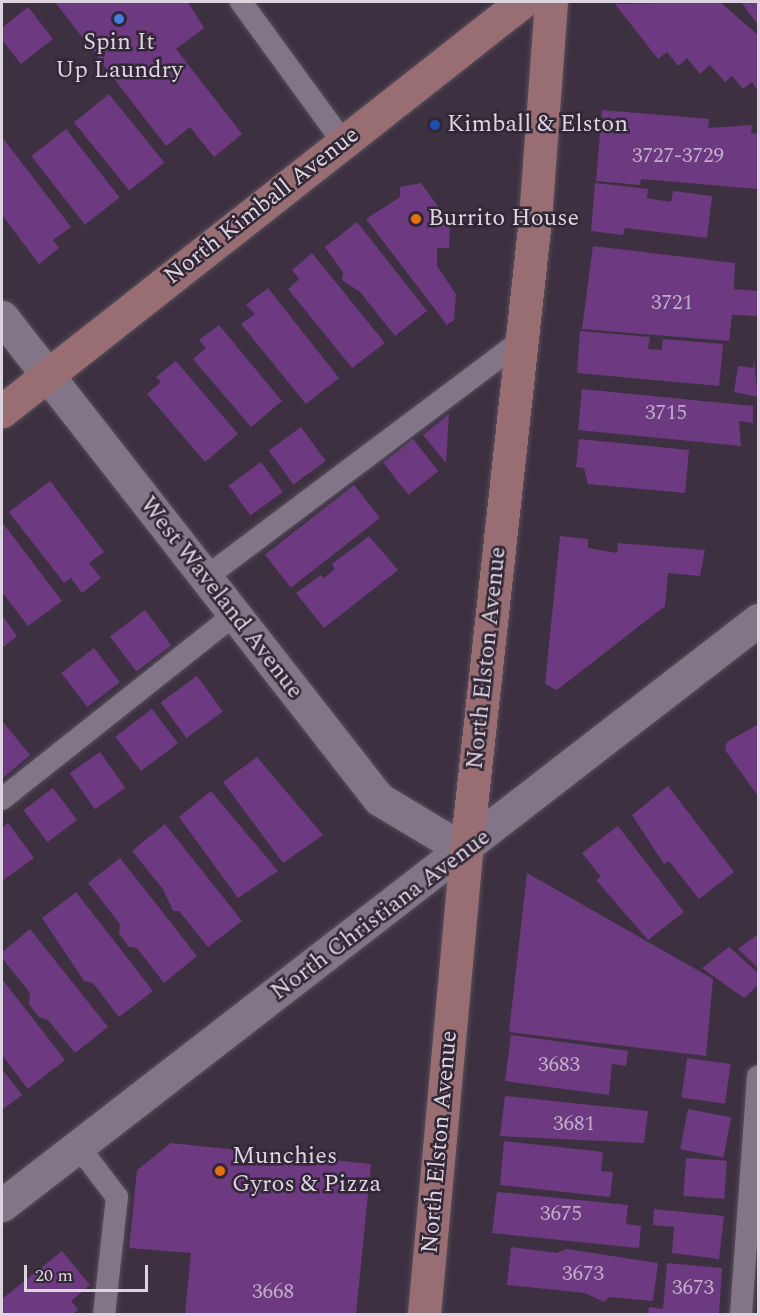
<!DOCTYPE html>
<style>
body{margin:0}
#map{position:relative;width:760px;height:1316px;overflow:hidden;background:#3d3141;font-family:Spectral,serif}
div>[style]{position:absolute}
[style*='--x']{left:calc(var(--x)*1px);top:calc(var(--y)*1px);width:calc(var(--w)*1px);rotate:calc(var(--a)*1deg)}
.building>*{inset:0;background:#6d3980;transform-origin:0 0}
.roads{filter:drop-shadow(0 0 2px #574e5b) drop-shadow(0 0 2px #574e5b)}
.lane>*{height:22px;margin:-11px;padding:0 11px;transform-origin:11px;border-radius:11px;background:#817587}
.street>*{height:33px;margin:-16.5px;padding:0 16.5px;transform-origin:16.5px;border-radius:16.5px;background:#817587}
.secondary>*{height:33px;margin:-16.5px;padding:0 16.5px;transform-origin:16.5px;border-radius:16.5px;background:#986e72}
.dots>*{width:16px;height:16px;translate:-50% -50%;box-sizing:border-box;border:3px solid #322737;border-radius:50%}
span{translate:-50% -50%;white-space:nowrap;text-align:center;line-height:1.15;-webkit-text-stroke:5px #322737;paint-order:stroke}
.number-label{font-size:21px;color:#c0aec7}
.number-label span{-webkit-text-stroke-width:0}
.poi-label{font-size:24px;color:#dcd5df}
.left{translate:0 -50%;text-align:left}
.street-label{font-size:24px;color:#dcd5df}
.frame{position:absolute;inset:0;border:3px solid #dcd5df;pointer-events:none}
.scale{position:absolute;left:24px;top:1265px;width:124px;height:27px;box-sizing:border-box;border:3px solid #dcd5df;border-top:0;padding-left:8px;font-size:18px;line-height:21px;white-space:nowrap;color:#dcd5df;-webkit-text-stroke:4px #322737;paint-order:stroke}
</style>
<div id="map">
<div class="building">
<i style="clip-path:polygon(55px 2px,188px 2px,204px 28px,176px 49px,242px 134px,214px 157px,190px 127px,166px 146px)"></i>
<i style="clip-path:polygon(720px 2px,758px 35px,758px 91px,752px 82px,743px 89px,732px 76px,725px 82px,710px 65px,700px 74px,687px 58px,678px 66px,667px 52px,658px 59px,615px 4px)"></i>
<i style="clip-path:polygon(741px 2px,758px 2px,758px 25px)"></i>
<i style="clip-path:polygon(28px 7px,53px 39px,21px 64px,2px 40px,2px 28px)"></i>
<i style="left:109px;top:94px;width:88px;height:45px;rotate:51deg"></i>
<i style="clip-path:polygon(602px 110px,709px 119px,708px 128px,752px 125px,751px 133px,758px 134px,758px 189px,641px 179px,640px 185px,596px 181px)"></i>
<i style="left:66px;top:129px;width:87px;height:44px;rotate:52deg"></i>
<i style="clip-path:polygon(2px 137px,71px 227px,53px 240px,59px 248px,39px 264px,2px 215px)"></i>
<i style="clip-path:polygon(421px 183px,450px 223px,449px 248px,437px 248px,437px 266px,456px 294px,454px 320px,447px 325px,366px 219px,400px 197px,400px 187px)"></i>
<i style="clip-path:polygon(595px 183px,648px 189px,647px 198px,671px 202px,673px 191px,712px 196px,707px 238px,625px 228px,623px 235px,591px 231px)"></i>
<i style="clip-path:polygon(357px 222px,427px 311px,395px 336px,360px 292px,342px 280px,343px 272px,325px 247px)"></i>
<i style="clip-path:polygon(593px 246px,735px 263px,734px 289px,758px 291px,758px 316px,732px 315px,729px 341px,582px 329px)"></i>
<i style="clip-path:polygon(312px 253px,385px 343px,352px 368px,288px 289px,299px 279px,292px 270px)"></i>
<i style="clip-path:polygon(268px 288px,339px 378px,306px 404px,241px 324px,255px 314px,246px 305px)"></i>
<i style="clip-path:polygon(219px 325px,282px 401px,251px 427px,193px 359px,206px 348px,199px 340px)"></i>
<i style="clip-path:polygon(580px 331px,650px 337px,648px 349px,662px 350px,663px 339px,723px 344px,719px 386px,577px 373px)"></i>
<i style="clip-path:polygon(754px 360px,758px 397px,734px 392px,738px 366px,753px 368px)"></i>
<i style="clip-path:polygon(176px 361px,238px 434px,205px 462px,147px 394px,161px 382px,156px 377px)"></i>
<i style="clip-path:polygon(582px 389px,753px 406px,753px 423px,739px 421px,741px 446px,578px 430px)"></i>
<i style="clip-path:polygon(449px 414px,446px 463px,423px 435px)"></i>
<i style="left:301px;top:427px;width:42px;height:40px;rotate:54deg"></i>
<i style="left:413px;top:439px;width:41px;height:38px;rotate:52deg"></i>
<i style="clip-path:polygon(579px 439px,689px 450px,685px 493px,588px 484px,584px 468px,576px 467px)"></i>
<i style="left:261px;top:462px;width:37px;height:40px;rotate:54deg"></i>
<i style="clip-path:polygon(50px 481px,104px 552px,89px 563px,101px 578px,82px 593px,71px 578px,64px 583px,9px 512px)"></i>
<i style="left:354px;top:485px;width:42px;height:113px;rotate:52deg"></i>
<i style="clip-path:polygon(2px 522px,62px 601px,28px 626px,2px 592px)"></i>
<i style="clip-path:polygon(369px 536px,398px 570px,324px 628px,296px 593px,321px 575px,324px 578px,335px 569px,332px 564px)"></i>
<i style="clip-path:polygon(560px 536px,588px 539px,588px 548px,617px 553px,618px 543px,705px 550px,700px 576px,668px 573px,665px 606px,557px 690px,545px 684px)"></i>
<i style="left:145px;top:610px;width:44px;height:44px;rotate:53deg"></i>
<i style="clip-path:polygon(2px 615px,17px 636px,2px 648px)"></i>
<i style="left:94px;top:648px;width:43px;height:41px;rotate:53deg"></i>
<i style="left:197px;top:676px;width:44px;height:45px;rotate:54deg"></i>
<i style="left:152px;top:709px;width:43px;height:46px;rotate:53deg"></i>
<i style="clip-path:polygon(4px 723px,30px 755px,2px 779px,2px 725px)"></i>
<i style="clip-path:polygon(757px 725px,758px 728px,758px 796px,725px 750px,727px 742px)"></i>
<i style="left:100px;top:752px;width:44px;height:37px;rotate:55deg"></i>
<i style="clip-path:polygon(257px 757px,323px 835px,283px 863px,223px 782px)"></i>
<i style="clip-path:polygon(668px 786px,734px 872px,699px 899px,669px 861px,664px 864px,632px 815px)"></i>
<i style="left:53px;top:788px;width:40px;height:37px;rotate:53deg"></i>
<i style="clip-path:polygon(211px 791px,278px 871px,238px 898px,179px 817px)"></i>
<i style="clip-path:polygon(8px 823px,34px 858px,2px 881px,2px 828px)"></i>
<i style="clip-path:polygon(165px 824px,242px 921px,208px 947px,179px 911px,173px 911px,163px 889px,132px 851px)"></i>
<i style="clip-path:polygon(618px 826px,684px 912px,648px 940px,596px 880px,601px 877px,582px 853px)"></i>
<i style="clip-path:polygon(120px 858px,197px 956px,164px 983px,137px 948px,129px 947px,119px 933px,120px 924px,88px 883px)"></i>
<i style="clip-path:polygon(527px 873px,713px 979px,706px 1056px,509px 1032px)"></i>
<i style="clip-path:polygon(76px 892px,153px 991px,119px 1017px,93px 983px,84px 981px,42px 918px)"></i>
<i style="clip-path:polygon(30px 929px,108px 1027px,75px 1053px,48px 1020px,39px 1017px,29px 1004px,30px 993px,2px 958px,2px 952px)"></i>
<i style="clip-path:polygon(758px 934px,758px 968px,738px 949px)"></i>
<i style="clip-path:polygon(729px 947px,758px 973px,758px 985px,744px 998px,702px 968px)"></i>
<i style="clip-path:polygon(2px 979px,65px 1060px,28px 1089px,2px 1055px)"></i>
<i style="clip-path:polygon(511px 1035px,628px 1051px,626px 1066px,612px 1064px,609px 1095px,505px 1081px)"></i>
<i style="left:687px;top:1058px;width:44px;height:40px;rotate:8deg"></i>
<i style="clip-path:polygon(2px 1069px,22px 1095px,2px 1110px)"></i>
<i style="clip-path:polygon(505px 1096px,648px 1111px,644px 1143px,500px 1136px)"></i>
<i style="left:688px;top:1109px;width:44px;height:41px;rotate:11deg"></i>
<i style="clip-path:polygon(504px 1141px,603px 1152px,601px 1171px,613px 1172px,610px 1197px,500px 1185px)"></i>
<i style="clip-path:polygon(171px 1143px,371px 1164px,356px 1314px,185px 1314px,191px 1253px,129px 1248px,137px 1170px)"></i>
<i style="left:686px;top:1158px;width:41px;height:38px;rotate:4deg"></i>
<i style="clip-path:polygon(497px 1192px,628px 1205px,626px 1224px,641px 1226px,639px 1248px,492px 1233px)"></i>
<i style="clip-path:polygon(654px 1209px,724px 1216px,719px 1259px,672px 1253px,674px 1227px,653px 1225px)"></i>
<i style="clip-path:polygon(511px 1247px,557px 1253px,566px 1249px,658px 1263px,653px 1301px,609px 1297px,604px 1302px,585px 1293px,507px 1285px)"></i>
<i style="clip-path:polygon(62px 1251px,90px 1285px,71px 1301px,78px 1310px,72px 1314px,2px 1314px,2px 1299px)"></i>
<i style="clip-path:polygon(667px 1263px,722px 1268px,719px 1314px,648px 1314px,649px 1307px,663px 1309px)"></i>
</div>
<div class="roads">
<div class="lane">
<i style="--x:241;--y:2;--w:173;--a:53.9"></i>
<i style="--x:205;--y:578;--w:396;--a:-36.9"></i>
<i style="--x:2;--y:799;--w:296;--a:-38.4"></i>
<i style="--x:78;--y:1146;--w:64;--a:52.6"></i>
<i style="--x:117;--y:1197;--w:118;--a:96.3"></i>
<i style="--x:741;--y:1314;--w:238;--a:-85.9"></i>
</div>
<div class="street">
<i style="--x:2;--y:317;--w:612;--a:51.97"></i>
<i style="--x:379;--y:799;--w:101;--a:30.9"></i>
<i style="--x:2;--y:1205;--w:956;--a:-37.73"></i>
</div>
<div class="secondary">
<i style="--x:2;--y:411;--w:662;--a:-38.19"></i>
<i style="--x:424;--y:1314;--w:465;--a:-84.8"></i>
<i style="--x:466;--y:851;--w:636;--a:-83.77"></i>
<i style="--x:535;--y:219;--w:218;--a:-85.8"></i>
</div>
</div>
<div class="dots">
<i style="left:119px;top:19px;background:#3f7fe0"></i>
<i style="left:435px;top:125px;background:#1a4fb4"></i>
<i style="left:416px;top:219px;background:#e8710a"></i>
<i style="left:220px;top:1171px;background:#e8710a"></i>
</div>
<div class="number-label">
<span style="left:678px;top:156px">3727-3729</span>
<span style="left:672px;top:303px">3721</span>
<span style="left:666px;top:413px">3715</span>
<span style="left:559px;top:1065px">3683</span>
<span style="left:574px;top:1124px">3681</span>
<span style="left:561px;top:1214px">3675</span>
<span style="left:583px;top:1274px">3673</span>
<span style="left:693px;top:1288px">3673</span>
<span style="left:273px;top:1292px">3668</span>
</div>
<div class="poi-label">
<span style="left:119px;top:57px">Spin It<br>Up Laundry</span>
<span class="left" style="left:447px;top:125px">Kimball &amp; Elston</span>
<span class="left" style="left:428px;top:219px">Burrito House</span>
<span class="left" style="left:232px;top:1171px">Munchies<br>Gyros &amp; Pizza</span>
</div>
<div class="street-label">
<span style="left:262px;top:206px;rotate:-38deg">North Kimball Avenue</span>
<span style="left:221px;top:598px;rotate:52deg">West Waveland Avenue</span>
<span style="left:487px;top:658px;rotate:-84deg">North Elston Avenue</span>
<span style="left:381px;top:915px;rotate:-37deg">North Christiana Avenue</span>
<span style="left:440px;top:1142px;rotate:-85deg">North Elston Avenue</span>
</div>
<div class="frame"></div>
<div class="scale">20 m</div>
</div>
